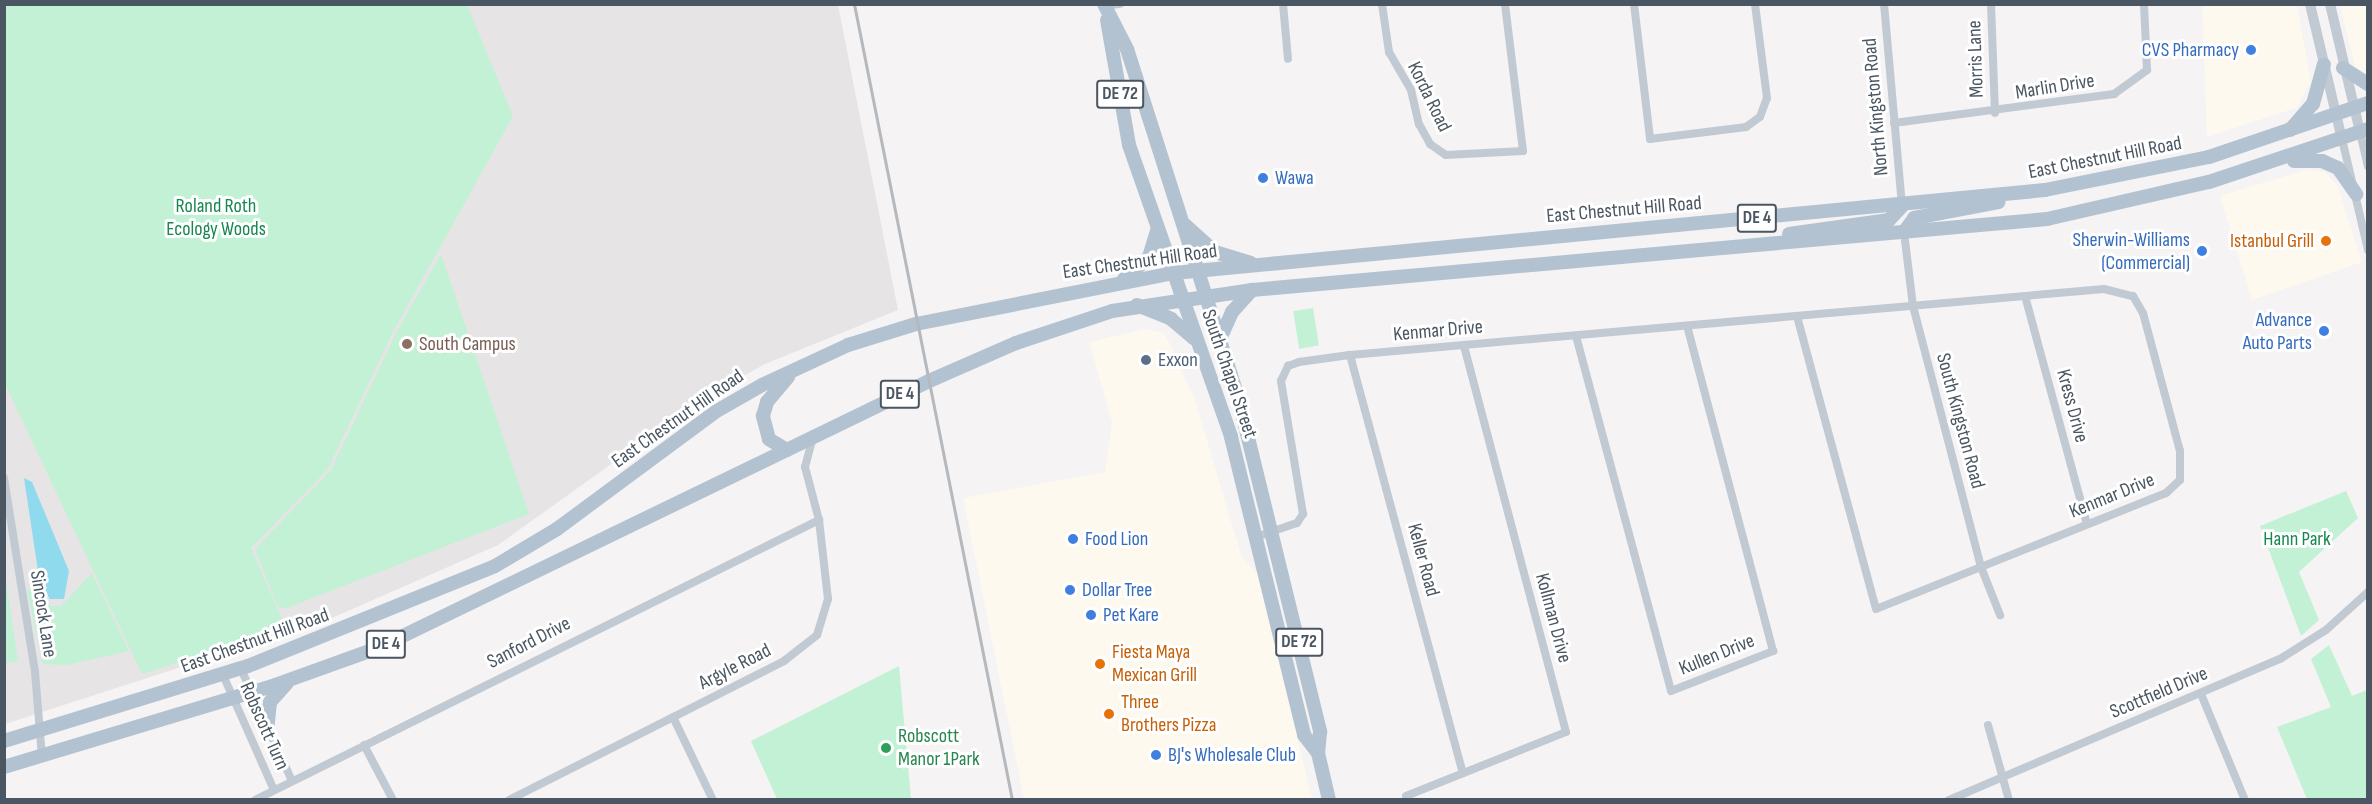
<!DOCTYPE html>
<style>
body{margin:0}
#map{position:relative;width:2372px;height:804px;overflow:hidden;background:#f5f3f3;font-family:"Sofia Sans Condensed",sans-serif}
div>[style]{position:absolute}
[style*='--x']{left:calc(var(--x)*1px);top:calc(var(--y)*1px);width:calc(var(--w)*1px);rotate:calc(var(--a)*1deg)}
.commercial>*{inset:0;background:#fdf9ef}
.education>*{inset:0;background:#e6e4e5}
.green>*{inset:0;background:#c3f1d5;transform-origin:0 0}
.water>*{inset:0;background:#90daee}
.stream>*{height:3px;margin:-1.5px;padding:0 1.5px;transform-origin:1.5px;border-radius:1.5px;background:#90daee}
.minor>*{height:8px;margin:-4px;padding:0 4px;transform-origin:4px;border-radius:4px;background:#c1cad2}
.tertiary>*{height:10px;margin:-5px;padding:0 5px;transform-origin:5px;border-radius:5px;background:#c1cad2}
.primary>*{height:14px;margin:-7px;padding:0 7px;transform-origin:7px;border-radius:7px;background:#b3c2d1}
.rail>*{height:3px;margin:-1.5px;padding:0 1.5px;transform-origin:1.5px;border-radius:1.5px;background:#b5b8bd}
.dots>*{width:16px;height:16px;translate:-50% -50%;box-sizing:border-box;border:3px solid #fff;border-radius:50%}
span{translate:-50% -50%;white-space:nowrap;text-align:center;line-height:1.15;-webkit-text-stroke:6px #fff;paint-order:stroke}
.shield-label span{padding:2px 4px;background:#fff;border:2px solid;border-radius:4px;-webkit-text-stroke-width:0}
.shield-label{font-size:18px;color:#4a5661;font-weight:700}
.shop-label{font-size:20px;color:#366cbe}
.right{translate:-100% -50%;text-align:right}
.left{translate:0 -50%;text-align:left}
.street-label{font-size:20px;color:#4a5661}
.park-label{font-size:20px;color:#17864f}
.food-label{font-size:20px;color:#c56008}
.education-label{font-size:20px;color:#785e54}
.service-label{font-size:20px;color:#4e5e75}
.leisure-label{font-size:20px;color:#27864d}
.frame{position:absolute;inset:0;border:6px solid #4a5661;pointer-events:none}
</style>
<div id="map">
<div class="commercial">
<i style="clip-path:polygon(2202px 5px,2297px 5px,2311px 82px,2296px 108px,2207px 137px)"></i>
<i style="clip-path:polygon(2340px 5px,2367px 5px,2367px 74px,2355px 66px)"></i>
<i style="clip-path:polygon(2305px 170px,2325px 172px,2337px 185px,2362px 262px,2252px 300px,2220px 196px)"></i>
<i style="clip-path:polygon(1145px 329px,1164px 333px,1170px 344px,1195px 400px,1242px 558px,1258px 574px,1312px 799px,1024px 799px,963px 498px,1105px 472px,1112px 422px,1089px 342px)"></i>
</div>
<div class="education">
<i style="clip-path:polygon(4px 5px,838px 5px,898px 310px,765px 364px,698px 402px,498px 545px,332px 618px,5px 724px)"></i>
</div>
<div class="green">
<i style="clip-path:polygon(5px 4px,467px 5px,513px 116px,393px 332px,328px 469px,251px 548px,286px 628px,142px 674px,5px 384px)"></i>
<i style="clip-path:polygon(441px 254px,529px 514px,284px 609px,277px 605px,255px 549px,331px 470px,396px 333px)"></i>
<i style="left:1313px;top:308px;width:38px;height:20px;rotate:81deg"></i>
<i style="clip-path:polygon(2346px 491px,2358px 518px,2299px 572px,2319px 620px,2301px 636px,2260px 526px)"></i>
<i style="clip-path:polygon(92px 573px,129px 651px,67px 665px,43px 664px,27px 590px,35px 589px,50px 606px,61px 606px)"></i>
<i style="clip-path:polygon(5px 574px,18px 661px,5px 663px,4px 663px)"></i>
<i style="clip-path:polygon(2329px 645px,2352px 696px,2367px 690px,2367px 799px,2307px 799px,2277px 727px,2331px 707px,2311px 659px)"></i>
<i style="clip-path:polygon(899px 666px,911px 799px,777px 799px,751px 741px)"></i>
</div>
<div class="water">
<i style="clip-path:polygon(24px 478px,32px 482px,69px 571px,64px 599px,50px 599px,40px 584px)"></i>
</div>
<div class="stream">
<i style="--x:287;--y:799;--w:1;--a:90"></i>
</div>
<div class="minor">
<i style="--x:1283;--y:4;--w:55;--a:84.8"></i>
<i style="--x:1382;--y:4;--w:49;--a:81.7"></i>
<i style="--x:1389;--y:52;--w:44;--a:59.9"></i>
<i style="--x:1411;--y:90;--w:35;--a:77"></i>
<i style="--x:1419;--y:124;--w:23;--a:61"></i>
<i style="--x:1430;--y:144;--w:19;--a:35"></i>
<i style="--x:1446;--y:155;--w:77;--a:-3"></i>
<i style="--x:1523;--y:151;--w:148;--a:-97"></i>
<i style="--x:1634;--y:4;--w:136;--a:83.2"></i>
<i style="--x:1650;--y:139;--w:97;--a:-7.1"></i>
<i style="--x:1746;--y:127;--w:17;--a:-36"></i>
<i style="--x:1760;--y:117;--w:20;--a:-70"></i>
<i style="--x:1767;--y:98;--w:95;--a:-97.3"></i>
<i style="--x:1884;--y:4;--w:203;--a:84.9"></i>
<i style="--x:1991;--y:4;--w:109;--a:87.9"></i>
<i style="--x:1105;--y:6;--w:15;--a:-8"></i>
<i style="--x:1894;--y:123;--w:222;--a:-7.5"></i>
<i style="--x:2114;--y:94;--w:41;--a:-36"></i>
<i style="--x:2147;--y:70;--w:66;--a:-92.6"></i>
<i style="--x:2360;--y:132;--w:35;--a:77"></i>
<i style="--x:2342;--y:139;--w:114;--a:76.8"></i>
<i style="--x:1904;--y:232;--w:75;--a:83.1"></i>
<i style="--x:1913;--y:306;--w:270;--a:75.4"></i>
<i style="--x:1981;--y:567;--w:52;--a:68.4"></i>
<i style="--x:2025;--y:296;--w:236;--a:74.8"></i>
<i style="--x:1576;--y:336;--w:367;--a:75"></i>
<i style="--x:1671;--y:691;--w:110;--a:-21.4"></i>
<i style="--x:1773;--y:651;--w:336;--a:-104.8"></i>
<i style="--x:1350;--y:355;--w:433;--a:74.9"></i>
<i style="--x:4;--y:478;--w:196;--a:80.9"></i>
<i style="--x:35;--y:672;--w:85;--a:85.3"></i>
<i style="--x:1256;--y:537;--w:43;--a:-18.9"></i>
<i style="--x:1297;--y:523;--w:11;--a:-56"></i>
<i style="--x:1303;--y:514;--w:135;--a:-99.4"></i>
<i style="--x:1281;--y:381;--w:17;--a:-65"></i>
<i style="--x:1288;--y:366;--w:12;--a:-20"></i>
<i style="--x:1299;--y:362;--w:51;--a:-7.8"></i>
<i style="--x:1350;--y:355;--w:757;--a:-5"></i>
<i style="--x:2104;--y:289;--w:30;--a:14"></i>
<i style="--x:2133;--y:296;--w:20;--a:60"></i>
<i style="--x:2143;--y:313;--w:143;--a:75"></i>
<i style="--x:2180;--y:451;--w:29;--a:90"></i>
<i style="--x:2180;--y:480;--w:19;--a:137"></i>
<i style="--x:2166;--y:493;--w:312;--a:158.2"></i>
<i style="--x:1876;--y:609;--w:303;--a:-105.1"></i>
<i style="--x:241;--y:669;--w:123;--a:65.5"></i>
<i style="--x:223;--y:675;--w:126;--a:66.1"></i>
<i style="--x:2201;--y:694;--w:115;--a:67.5"></i>
<i style="--x:673;--y:717;--w:92;--a:64.3"></i>
<i style="--x:1988;--y:725;--w:78;--a:74.4"></i>
<i style="--x:364;--y:745;--w:62;--a:62.2"></i>
<i style="--x:1406;--y:796;--w:172;--a:-21.8"></i>
<i style="--x:1566;--y:732;--w:399;--a:-104.8"></i>
<i style="--x:255;--y:800;--w:630;--a:-26.4"></i>
<i style="--x:509;--y:800;--w:308;--a:-26.8"></i>
<i style="--x:784;--y:661;--w:42;--a:-38.2"></i>
<i style="--x:817;--y:635;--w:38;--a:-73"></i>
<i style="--x:828;--y:599;--w:80;--a:-96.5"></i>
<i style="--x:819;--y:520;--w:55;--a:-104.8"></i>
<i style="--x:805;--y:467;--w:31;--a:-75"></i>
<i style="--x:1949;--y:800;--w:360;--a:-23.1"></i>
<i style="--x:2280;--y:659;--w:54;--a:-32.2"></i>
<i style="--x:2326;--y:630;--w:57;--a:-42.1"></i>
</div>
<div class="tertiary">
<i style="--x:2310;--y:4;--w:139;--a:76.7"></i>
<i style="--x:2330;--y:4;--w:131;--a:76.8"></i>
</div>
<div class="primary">
<i style="--x:1104;--y:4;--w:51;--a:62.9"></i>
<i style="--x:1127;--y:49;--w:369;--a:72.3"></i>
<i style="--x:1239;--y:401;--w:341;--a:76.2"></i>
<i style="--x:1320;--y:732;--w:21;--a:95"></i>
<i style="--x:1318;--y:753;--w:48;--a:76.8"></i>
<i style="--x:1107;--y:20;--w:127;--a:80"></i>
<i style="--x:1129;--y:145;--w:309;--a:70.7"></i>
<i style="--x:1231;--y:437;--w:307;--a:76.2"></i>
<i style="--x:1304;--y:735;--w:23;--a:52"></i>
<i style="--x:2343;--y:68;--w:30;--a:33"></i>
<i style="--x:2290;--y:130;--w:35;--a:-49"></i>
<i style="--x:2313;--y:104;--w:41;--a:-74.6"></i>
<i style="--x:2294;--y:161;--w:28;--a:0"></i>
<i style="--x:2322;--y:161;--w:17;--a:24"></i>
<i style="--x:2338;--y:168;--w:32;--a:55"></i>
<i style="--x:1185;--y:225;--w:40;--a:42"></i>
<i style="--x:1215;--y:252;--w:37;--a:17"></i>
<i style="--x:1904;--y:232;--w:17;--a:-54"></i>
<i style="--x:1914;--y:218;--w:86;--a:-10.7"></i>
<i style="--x:1789;--y:234;--w:101;--a:-8"></i>
<i style="--x:1889;--y:220;--w:19;--a:-47"></i>
<i style="--x:1124;--y:279;--w:33;--a:-41"></i>
<i style="--x:1149;--y:257;--w:30;--a:-73"></i>
<i style="--x:1137;--y:305;--w:37;--a:22"></i>
<i style="--x:1171;--y:319;--w:30;--a:40"></i>
<i style="--x:1220;--y:339;--w:30;--a:-66"></i>
<i style="--x:1232;--y:312;--w:30;--a:-48"></i>
<i style="--x:787;--y:450;--w:21;--a:-149"></i>
<i style="--x:769;--y:439;--w:24;--a:-105"></i>
<i style="--x:763;--y:416;--w:15;--a:-74"></i>
<i style="--x:767;--y:402;--w:33;--a:-50"></i>
<i style="--x:267;--y:731;--w:29;--a:-84"></i>
<i style="--x:270;--y:702;--w:25;--a:-48"></i>
<i style="--x:4;--y:741;--w:255;--a:-17.1"></i>
<i style="--x:248;--y:666;--w:266;--a:-22"></i>
<i style="--x:495;--y:566;--w:72;--a:-30.8"></i>
<i style="--x:557;--y:529;--w:197;--a:-36.5"></i>
<i style="--x:715;--y:412;--w:54;--a:-29.9"></i>
<i style="--x:762;--y:385;--w:95;--a:-24.9"></i>
<i style="--x:848;--y:345;--w:71;--a:-17.2"></i>
<i style="--x:916;--y:324;--w:263;--a:-11.2"></i>
<i style="--x:1174;--y:273;--w:875;--a:-5.44"></i>
<i style="--x:2045;--y:190;--w:167;--a:-11.4"></i>
<i style="--x:2209;--y:157;--w:168;--a:-18.8"></i>
<i style="--x:4;--y:767;--w:283;--a:-16.8"></i>
<i style="--x:275;--y:685;--w:109;--a:-19.8"></i>
<i style="--x:378;--y:648;--w:612;--a:-25.85"></i>
<i style="--x:929;--y:381;--w:95;--a:-23.6"></i>
<i style="--x:1016;--y:343;--w:101;--a:-18.4"></i>
<i style="--x:1112;--y:311;--w:142;--a:-8.5"></i>
<i style="--x:1252;--y:290;--w:798;--a:-5.1"></i>
<i style="--x:2047;--y:219;--w:166;--a:-12.9"></i>
<i style="--x:2209;--y:182;--w:168;--a:-18.4"></i>
</div>
<div class="rail">
<i style="--x:854;--y:4;--w:812;--a:78.77"></i>
</div>
<div class="dots">
<i style="left:2251px;top:50px;background:#3f7fe0"></i>
<i style="left:1263px;top:178px;background:#3f7fe0"></i>
<i style="left:2326px;top:241px;background:#e8710a"></i>
<i style="left:2202px;top:251px;background:#3f7fe0"></i>
<i style="left:2324px;top:331px;background:#3f7fe0"></i>
<i style="left:407px;top:344px;background:#8d6e63"></i>
<i style="left:1146px;top:360px;background:#5c6f8a"></i>
<i style="left:1073px;top:539px;background:#3f7fe0"></i>
<i style="left:1070px;top:590px;background:#3f7fe0"></i>
<i style="left:1091px;top:615px;background:#3f7fe0"></i>
<i style="left:1100px;top:664px;background:#e8710a"></i>
<i style="left:1109px;top:714px;background:#e8710a"></i>
<i style="left:886px;top:748px;background:#2e9e5b"></i>
<i style="left:1156px;top:755px;background:#3f7fe0"></i>
</div>
<div class="shield-label">
<span style="left:1120px;top:94px">DE 72</span>
<span style="left:1757px;top:218px">DE 4</span>
<span style="left:900px;top:394px">DE 4</span>
<span style="left:1299px;top:642px">DE 72</span>
<span style="left:386px;top:644px">DE 4</span>
</div>
<div class="shop-label">
<span class="right" style="left:2239px;top:50px">CVS Pharmacy</span>
<span class="left" style="left:1275px;top:178px">Wawa</span>
<span class="right" style="left:2190px;top:252px">Sherwin-Williams<br>(Commercial)</span>
<span class="right" style="left:2312px;top:332px">Advance<br>Auto Parts</span>
<span class="left" style="left:1085px;top:539px">Food Lion</span>
<span class="left" style="left:1082px;top:590px">Dollar Tree</span>
<span class="left" style="left:1103px;top:615px">Pet Kare</span>
<span class="left" style="left:1168px;top:755px">BJ's Wholesale Club</span>
</div>
<div class="street-label">
<span style="left:1976px;top:59px;rotate:-92deg">Morris Lane</span>
<span style="left:2055px;top:87px;rotate:-9deg">Marlin Drive</span>
<span style="left:1429px;top:97px;rotate:64deg">Korda Road</span>
<span style="left:1876px;top:107px;rotate:-95deg">North Kingston Road</span>
<span style="left:2105px;top:158px;rotate:-11deg">East Chestnut Hill Road</span>
<span style="left:1624px;top:210px;rotate:-5deg">East Chestnut Hill Road</span>
<span style="left:1140px;top:262px;rotate:-8deg">East Chestnut Hill Road</span>
<span style="left:1438px;top:331px;rotate:-5deg">Kenmar Drive</span>
<span style="left:1229px;top:374px;rotate:71deg">South Chapel Street</span>
<span style="left:2072px;top:406px;rotate:75deg">Kress Drive</span>
<span style="left:678px;top:419px;rotate:-35deg">East Chestnut Hill Road</span>
<span style="left:1960px;top:421px;rotate:75deg">South Kingston Road</span>
<span style="left:2112px;top:496px;rotate:-22deg">Kenmar Drive</span>
<span style="left:1423px;top:560px;rotate:75deg">Keller Road</span>
<span style="left:43px;top:614px;rotate:81deg">Sincock Lane</span>
<span style="left:1553px;top:618px;rotate:75deg">Kollman Drive</span>
<span style="left:255px;top:641px;rotate:-20deg">East Chestnut Hill Road</span>
<span style="left:529px;top:643px;rotate:-27deg">Sanford Drive</span>
<span style="left:1717px;top:655px;rotate:-22deg">Kullen Drive</span>
<span style="left:735px;top:667px;rotate:-27deg">Argyle Road</span>
<span style="left:2159px;top:693px;rotate:-23deg">Scottfield Drive</span>
<span style="left:264px;top:726px;rotate:66deg">Robscott Turn</span>
</div>
<div class="park-label">
<span style="left:216px;top:218px">Roland Roth<br>Ecology Woods</span>
<span style="left:2297px;top:539px">Hann Park</span>
</div>
<div class="food-label">
<span class="right" style="left:2314px;top:241px">Istanbul Grill</span>
<span class="left" style="left:1112px;top:664px">Fiesta Maya<br>Mexican Grill</span>
<span class="left" style="left:1121px;top:714px">Three<br>Brothers Pizza</span>
</div>
<div class="education-label">
<span class="left" style="left:419px;top:344px">South Campus</span>
</div>
<div class="service-label">
<span class="left" style="left:1158px;top:360px">Exxon</span>
</div>
<div class="leisure-label">
<span class="left" style="left:898px;top:748px">Robscott<br>Manor 1Park</span>
</div>
<div class="frame"></div>
</div>
